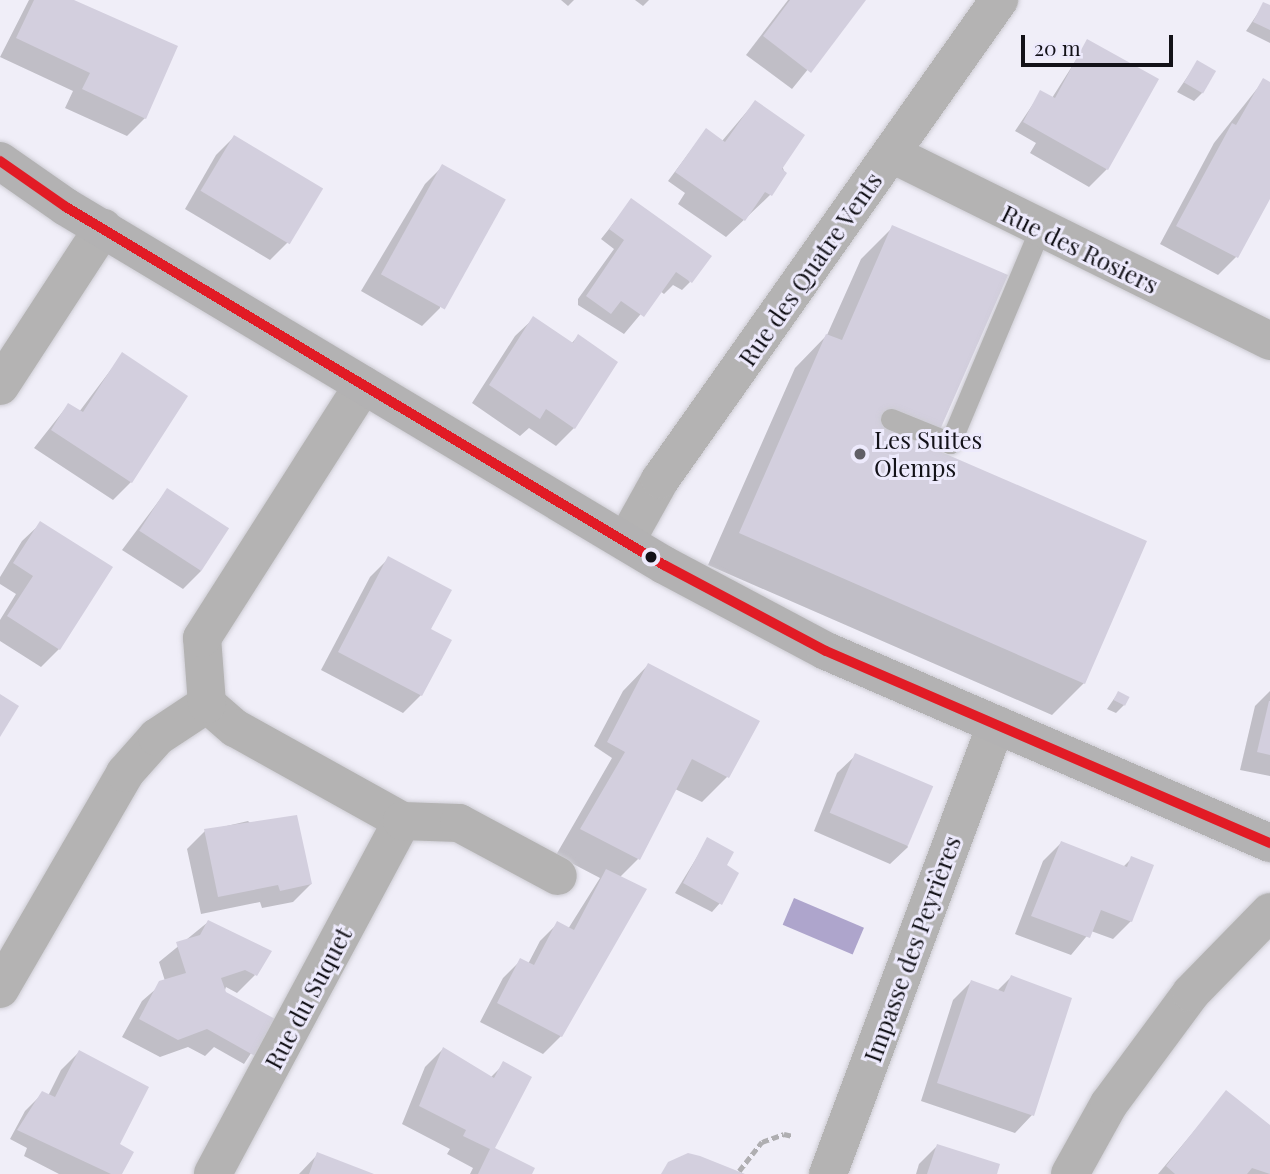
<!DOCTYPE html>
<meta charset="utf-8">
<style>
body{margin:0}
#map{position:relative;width:1270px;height:1174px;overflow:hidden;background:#f0eef8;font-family:"Playfair Display",serif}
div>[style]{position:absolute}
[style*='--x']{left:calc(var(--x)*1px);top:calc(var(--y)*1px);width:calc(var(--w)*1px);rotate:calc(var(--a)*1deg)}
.water>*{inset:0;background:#aea5cc;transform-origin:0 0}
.shadow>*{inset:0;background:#0003}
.building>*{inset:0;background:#d3cfde;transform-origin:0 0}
.path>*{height:4.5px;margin-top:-2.25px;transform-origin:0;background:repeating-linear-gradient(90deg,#afaeb1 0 7px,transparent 0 10.5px)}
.roads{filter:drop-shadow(0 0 2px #cdccd3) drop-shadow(0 0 2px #cdccd3)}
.lane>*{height:21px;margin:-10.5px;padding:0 10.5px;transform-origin:10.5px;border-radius:10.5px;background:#b4b3b3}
.street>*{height:38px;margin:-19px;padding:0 19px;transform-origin:19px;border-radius:19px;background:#b4b3b3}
.secondary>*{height:38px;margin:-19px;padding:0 19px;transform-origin:19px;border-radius:19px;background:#b3b2b3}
.bus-1>*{height:10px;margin:-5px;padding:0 5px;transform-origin:5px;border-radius:5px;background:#e21b25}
.dots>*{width:19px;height:19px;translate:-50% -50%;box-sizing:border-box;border:4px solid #edeafc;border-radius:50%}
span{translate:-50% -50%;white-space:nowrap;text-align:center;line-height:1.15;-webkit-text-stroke:6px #edeafc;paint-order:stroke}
.street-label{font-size:24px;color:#131218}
.poi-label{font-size:24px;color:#131218}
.left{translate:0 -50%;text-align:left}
.scale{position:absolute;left:1021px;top:35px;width:152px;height:32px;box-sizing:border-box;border:4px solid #131218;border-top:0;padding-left:9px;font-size:21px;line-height:24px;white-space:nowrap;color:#131218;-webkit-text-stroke:5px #edeafc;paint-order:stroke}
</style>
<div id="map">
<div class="water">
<i style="left:794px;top:898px;width:76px;height:29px;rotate:23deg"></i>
</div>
<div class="shadow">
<i style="clip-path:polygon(29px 0,70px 0,145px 118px,127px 136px,65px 108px,73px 91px,0 57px)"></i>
<i style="clip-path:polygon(561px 0,574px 0,568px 6px)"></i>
<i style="clip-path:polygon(635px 0,649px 0,643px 6px)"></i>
<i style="clip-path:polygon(788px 0,864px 0,792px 89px,746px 55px)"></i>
<i style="clip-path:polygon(1264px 4px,1270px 7px,1270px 43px,1246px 31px)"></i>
<i style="clip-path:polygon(1088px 41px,1107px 169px,1089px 187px,1030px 153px,1036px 143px,1015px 131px,1041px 92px,1052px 98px)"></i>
<i style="clip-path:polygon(1197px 63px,1203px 92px,1194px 101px,1177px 92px)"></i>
<i style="clip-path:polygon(1264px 80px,1270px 84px,1270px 195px,1236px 257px,1218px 275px,1160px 244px,1214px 143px)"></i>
<i style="clip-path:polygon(755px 102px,785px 173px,770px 195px,726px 237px,678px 204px,685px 193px,668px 181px,706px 130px,722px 141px)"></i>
<i style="clip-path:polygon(234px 137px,288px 242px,270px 260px,185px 209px,216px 155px)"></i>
<i style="clip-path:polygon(443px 166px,440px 308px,422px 326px,361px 291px,425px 184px)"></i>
<i style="clip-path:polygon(632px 200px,690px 282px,682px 290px,673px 285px,664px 294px,660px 291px,624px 334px,578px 305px,578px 299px,614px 249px,601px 239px)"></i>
<i style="clip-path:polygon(893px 227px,930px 449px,1084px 683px,1052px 715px,708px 565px,795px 368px,827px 335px,861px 259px)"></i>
<i style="clip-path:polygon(533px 319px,571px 344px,578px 336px,574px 428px,556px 446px,529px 428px,520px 436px,472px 403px,515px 336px)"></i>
<i style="clip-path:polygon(122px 355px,131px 482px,113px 500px,34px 448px,68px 405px,79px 412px)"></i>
<i style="clip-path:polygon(167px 490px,201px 571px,183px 589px,122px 550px)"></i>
<i style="clip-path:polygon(40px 524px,59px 649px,41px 667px,0 641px,0 620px,16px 594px,0 584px,0 577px,22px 541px)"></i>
<i style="clip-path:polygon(388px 559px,429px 630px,421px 695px,403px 713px,321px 670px,370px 577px)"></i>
<i style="clip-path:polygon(648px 665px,728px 776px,702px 802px,675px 789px,638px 859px,620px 877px,561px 1036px,543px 1054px,480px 1022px,503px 978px,521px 960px,528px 964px,540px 941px,558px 923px,568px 929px,600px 878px,556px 855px,612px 758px,594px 746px,623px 691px)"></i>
<i style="clip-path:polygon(1270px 691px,1270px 776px,1240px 770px,1255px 706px)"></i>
<i style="clip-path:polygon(1118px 693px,1125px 704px,1116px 713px,1107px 709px)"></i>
<i style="clip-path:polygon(855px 756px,908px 847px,890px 864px,814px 831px,837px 773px)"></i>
<i style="clip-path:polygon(248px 821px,311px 884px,293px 902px,262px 908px,260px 902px,201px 914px,187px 849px,205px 831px)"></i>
<i style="clip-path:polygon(708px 839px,725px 866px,720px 903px,712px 912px,675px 893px)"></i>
<i style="clip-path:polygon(1061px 843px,1123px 867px,1132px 858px,1131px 921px,1113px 939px,1091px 931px,1071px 955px,1015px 934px,1043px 861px)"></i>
<i style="clip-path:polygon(208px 922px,255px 975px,237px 993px,226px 987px,224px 993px,273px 1019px,244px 1064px,214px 1047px,205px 1056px,188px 1047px,160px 1057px,122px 1037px,142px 1001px,165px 981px,159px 962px)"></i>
<i style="clip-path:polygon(1011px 977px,1032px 1115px,1015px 1133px,921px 1101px,953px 1000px,971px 982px,997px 991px)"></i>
<i style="clip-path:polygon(443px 1049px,490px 1078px,504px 1064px,493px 1148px,530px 1174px,470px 1174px,473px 1168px,447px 1154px,450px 1149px,402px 1124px,425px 1067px)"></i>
<i style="clip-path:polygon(79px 1052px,118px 1144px,120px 1174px,59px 1174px,24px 1156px,27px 1148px,10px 1139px,25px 1111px,43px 1093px,48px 1096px,61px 1070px)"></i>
<i style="clip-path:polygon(1227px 1092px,1270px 1128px,1270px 1174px,1158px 1174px)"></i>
<i style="clip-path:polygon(937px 1146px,995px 1174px,916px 1174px,919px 1164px)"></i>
<i style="clip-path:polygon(318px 1154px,370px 1174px,299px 1174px)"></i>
</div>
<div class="building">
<i style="clip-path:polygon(34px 0,74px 0,178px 46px,146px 119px,82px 89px,90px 73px,16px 38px)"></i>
<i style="clip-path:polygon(790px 0,866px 0,811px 73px,763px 36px)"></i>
<i style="clip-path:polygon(1263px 2px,1270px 5px,1270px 30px,1253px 22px)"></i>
<i style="clip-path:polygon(1087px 39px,1159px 79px,1108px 170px,1023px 122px,1040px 90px,1055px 98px)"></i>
<i style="left:1197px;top:60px;width:22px;height:26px;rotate:30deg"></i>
<i style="clip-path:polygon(1263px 78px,1270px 82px,1270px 199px,1238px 258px,1176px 226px,1232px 123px,1236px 125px)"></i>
<i style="clip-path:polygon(755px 100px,805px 135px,782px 169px,787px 173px,772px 196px,765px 192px,745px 221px,675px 172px,706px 128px,725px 142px)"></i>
<i style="left:234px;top:135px;width:104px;height:65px;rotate:31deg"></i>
<i style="left:442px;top:164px;width:73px;height:126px;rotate:29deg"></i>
<i style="clip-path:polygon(631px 198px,712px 256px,692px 283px,676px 272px,644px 317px,621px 301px,611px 314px,586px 296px,624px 240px,609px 229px)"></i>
<i style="clip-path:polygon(892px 225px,1008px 275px,932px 448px,1147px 541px,1085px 684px,739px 533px,826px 334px,842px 340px)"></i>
<i style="clip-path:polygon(533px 316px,573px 343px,578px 334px,618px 362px,575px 429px,546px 409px,540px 419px,489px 385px)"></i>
<i style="clip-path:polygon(122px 352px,188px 396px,132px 483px,51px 430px,68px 403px,83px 412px)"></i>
<i style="left:167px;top:488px;width:74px;height:51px;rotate:33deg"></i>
<i style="clip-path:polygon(40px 521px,113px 567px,60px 650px,7px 616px,33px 576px,13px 563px)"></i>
<i style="clip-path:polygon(388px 556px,452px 590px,431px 629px,452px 640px,422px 696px,338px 652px)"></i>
<i style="clip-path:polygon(648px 663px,760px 721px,729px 778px,692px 759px,640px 860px,580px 829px,625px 752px,607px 742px)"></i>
<i style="left:1118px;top:691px;width:13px;height:10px;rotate:27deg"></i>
<i style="clip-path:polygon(0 694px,19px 706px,0 737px)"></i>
<i style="clip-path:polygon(1269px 701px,1270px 701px,1270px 755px,1257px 752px)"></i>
<i style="left:855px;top:753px;width:85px;height:65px;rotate:23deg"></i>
<i style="clip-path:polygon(297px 815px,312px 884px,280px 891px,278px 885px,218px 897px,204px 829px)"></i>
<i style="clip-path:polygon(707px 837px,734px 852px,727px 865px,739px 873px,722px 905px,683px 883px)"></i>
<i style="clip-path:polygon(1061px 841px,1127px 867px,1131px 856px,1154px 865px,1132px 922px,1101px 910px,1090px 938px,1031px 916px)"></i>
<i style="clip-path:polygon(606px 869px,647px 889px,562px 1037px,497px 1003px,520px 958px,534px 965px,557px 921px,574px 930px)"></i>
<i style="clip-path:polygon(208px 920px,272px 951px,257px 976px,245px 970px,221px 978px,226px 992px,275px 1019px,255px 1056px,207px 1029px,178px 1040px,139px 1019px,159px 981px,186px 973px,176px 942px,200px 935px)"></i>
<i style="clip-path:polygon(1011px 975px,1072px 998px,1034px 1116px,937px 1083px,971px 980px,1004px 992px)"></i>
<i style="clip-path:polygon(443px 1047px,494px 1078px,503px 1061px,532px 1077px,495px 1148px,535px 1168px,532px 1174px,478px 1174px,490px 1149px,463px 1136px,466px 1130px,419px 1106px)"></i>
<i style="clip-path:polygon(79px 1050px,149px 1087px,120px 1144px,134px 1152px,122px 1174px,111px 1174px,17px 1130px,42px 1091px,55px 1097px)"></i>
<i style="clip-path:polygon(1226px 1090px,1270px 1125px,1270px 1174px,1252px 1168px,1247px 1174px,1175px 1174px,1166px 1166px)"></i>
<i style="clip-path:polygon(937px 1144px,1000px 1164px,997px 1174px,927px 1174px)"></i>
<i style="clip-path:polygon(317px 1152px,374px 1174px,309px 1174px)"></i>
<i style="clip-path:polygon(688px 1153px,700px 1156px,745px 1174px,661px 1174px,668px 1162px)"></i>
</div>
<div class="path">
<i style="--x:739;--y:1171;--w:37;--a:-52"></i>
<i style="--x:762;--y:1142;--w:23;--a:-20"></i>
<i style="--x:784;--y:1134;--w:9;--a:13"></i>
</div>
<div class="roads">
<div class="lane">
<i style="--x:891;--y:419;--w:64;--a:22.1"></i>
<i style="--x:950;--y:443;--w:232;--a:-67.2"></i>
</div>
<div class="street">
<i style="--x:892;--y:154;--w:422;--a:26.3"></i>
<i style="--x:0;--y:386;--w:189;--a:-56.9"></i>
<i style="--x:626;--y:541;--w:70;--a:-60.9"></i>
<i style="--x:660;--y:480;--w:588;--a:-54.77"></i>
<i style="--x:207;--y:704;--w:37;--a:41"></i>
<i style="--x:235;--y:728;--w:191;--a:29.1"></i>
<i style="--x:402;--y:821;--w:400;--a:118.2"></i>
<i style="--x:402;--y:821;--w:57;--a:2"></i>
<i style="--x:459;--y:823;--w:112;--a:28.2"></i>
<i style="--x:0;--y:989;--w:250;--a:-59.9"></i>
<i style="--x:125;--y:773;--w:48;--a:-48.4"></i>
<i style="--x:157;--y:737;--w:60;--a:-33.4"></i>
<i style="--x:207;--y:704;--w:66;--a:-94.3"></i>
<i style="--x:202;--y:638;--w:300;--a:-57.5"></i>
<i style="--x:828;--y:1174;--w:480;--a:-69.5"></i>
<i style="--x:1070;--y:1174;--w:80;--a:-60.9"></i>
<i style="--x:1109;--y:1104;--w:138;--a:-53.5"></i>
<i style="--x:1191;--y:993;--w:113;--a:-45.7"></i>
</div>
<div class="secondary">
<i style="--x:0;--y:161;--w:80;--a:34.9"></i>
<i style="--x:66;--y:207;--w:697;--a:30.91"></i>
<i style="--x:664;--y:565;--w:183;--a:28"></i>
<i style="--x:826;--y:651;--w:484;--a:23.4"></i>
</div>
</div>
<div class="bus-1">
<i style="--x:0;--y:161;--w:80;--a:34.9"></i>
<i style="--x:66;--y:207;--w:697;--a:30.91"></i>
<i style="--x:664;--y:565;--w:183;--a:28"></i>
<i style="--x:826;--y:651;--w:484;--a:23.4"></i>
</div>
<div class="dots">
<i style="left:860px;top:454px;background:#605f66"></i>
<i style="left:651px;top:557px;background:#131218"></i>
</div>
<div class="street-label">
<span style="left:1080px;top:249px;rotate:26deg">Rue des Rosiers</span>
<span style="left:810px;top:269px;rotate:-55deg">Rue des Quatre Vents</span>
<span style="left:912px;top:949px;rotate:-70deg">Impasse des Peyrières</span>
<span style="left:308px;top:998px;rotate:-62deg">Rue du Suquet</span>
</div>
<div class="poi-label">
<span class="left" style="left:874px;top:454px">Les Suites<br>Olemps</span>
</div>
<div class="scale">20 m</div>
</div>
